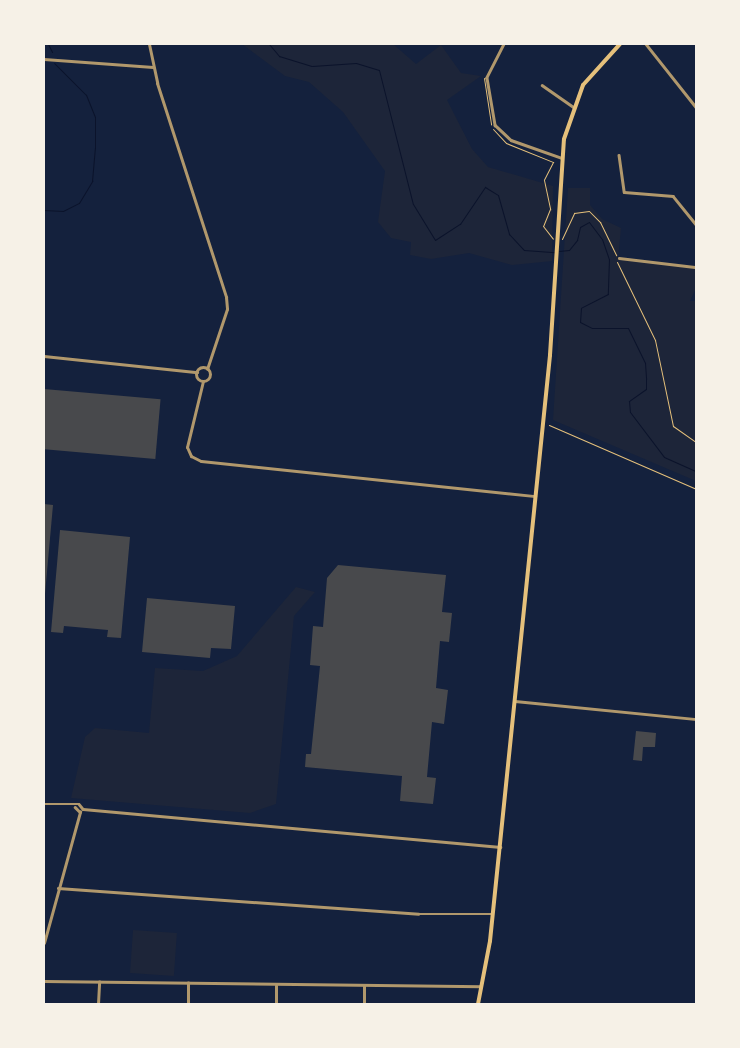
<!DOCTYPE html>
<style>
body{margin:0}
#map{position:relative;width:740px;height:1048px;overflow:hidden;background:#14213d;font-family:"Fira Sans",sans-serif}
div>[style]{position:absolute}
[style*='--x']{left:calc(var(--x)*1px);top:calc(var(--y)*1px);width:calc(var(--w)*1px);rotate:calc(var(--a)*1deg)}
.green>*{inset:0;background:#1d2539;transform-origin:0 0}
.stream>*{height:1px;margin:-0.5px;padding:0 0.5px;transform-origin:0.5px;border-radius:0.5px;background:#0b132b}
.building>*{inset:0;background:#48494c;transform-origin:0 0}
.path>*{height:1px;margin:-0.5px;padding:0 0.5px;transform-origin:0.5px;border-radius:0.5px;background:#e5c07b}
.minor>*{height:2.5px;margin:-1.25px;padding:0 1.25px;transform-origin:1.25px;border-radius:1.25px;background:#b1986c}
.tertiary>*{height:3px;margin:-1.5px;padding:0 1.5px;transform-origin:1.5px;border-radius:1.5px;background:#b1986c}
.tertiary>.ring{margin:-1.5px;padding:0;box-sizing:content-box;background:none;border:3px solid #b1986c;border-radius:50%}
.secondary>*{height:4px;margin:-2px;padding:0 2px;transform-origin:2px;border-radius:2px;background:#e5c07b}
span{translate:-50% -50%;white-space:nowrap;text-align:center;line-height:1.15;-webkit-text-stroke:4px #f6f1e7;paint-order:stroke}
.frame{position:absolute;inset:0;border:45px solid #f6f1e7;pointer-events:none}
</style>
<div id="map">
<div class="green">
<i style="clip-path:polygon(242px 44px,393px 44px,416px 64px,441px 45px,461px 73px,481px 76px,447px 100px,472px 149px,488px 167px,553px 186px,552px 261px,512px 265px,469px 253px,431px 259px,410px 255px,411px 242px,391px 238px,378px 222px,385px 171px,343px 112px,309px 82px,285px 76px)"></i>
<i style="clip-path:polygon(568px 188px,590px 188px,590px 205px,602px 219px,621px 228px,618px 260px,696px 269px,696px 288px,690px 301px,696px 301px,696px 481px,553px 420px)"></i>
<i style="clip-path:polygon(296px 587px,315px 592px,294px 616px,276px 804px,250px 813px,71px 798px,85px 737px,95px 728px,149px 733px,155px 668px,203px 671px,237px 656px)"></i>
<i style="left:133px;top:930px;width:44px;height:43px;rotate:4deg"></i>
</div>
<div class="stream">
<i style="--x:48;--y:44;--w:9;--a:63"></i>
<i style="--x:269;--y:44;--w:16;--a:50"></i>
<i style="--x:279;--y:56;--w:34;--a:17"></i>
<i style="--x:312;--y:66;--w:44;--a:-3.9"></i>
<i style="--x:356;--y:63;--w:24;--a:17"></i>
<i style="--x:379;--y:70;--w:138;--a:75.8"></i>
<i style="--x:413;--y:204;--w:42;--a:58.6"></i>
<i style="--x:435;--y:240;--w:30;--a:-33"></i>
<i style="--x:460;--y:224;--w:45;--a:-56"></i>
<i style="--x:485;--y:187;--w:15;--a:32"></i>
<i style="--x:498;--y:195;--w:41;--a:74.2"></i>
<i style="--x:509;--y:234;--w:22;--a:47"></i>
<i style="--x:524;--y:250;--w:31;--a:4"></i>
<i style="--x:44;--y:210;--w:19;--a:3"></i>
<i style="--x:63;--y:211;--w:18;--a:-27"></i>
<i style="--x:79;--y:203;--w:26;--a:-59"></i>
<i style="--x:92;--y:181;--w:33;--a:-85"></i>
<i style="--x:95;--y:148;--w:31;--a:-90"></i>
<i style="--x:95;--y:117;--w:24;--a:-112"></i>
<i style="--x:86;--y:95;--w:45;--a:-135"></i>
<i style="--x:559;--y:251;--w:10;--a:-6"></i>
<i style="--x:569;--y:250;--w:13;--a:-51"></i>
<i style="--x:577;--y:240;--w:13;--a:-77"></i>
<i style="--x:580;--y:227;--w:10;--a:-29"></i>
<i style="--x:589;--y:222;--w:21;--a:53"></i>
<i style="--x:602;--y:239;--w:21;--a:71"></i>
<i style="--x:609;--y:259;--w:35;--a:92"></i>
<i style="--x:608;--y:294;--w:30;--a:153"></i>
<i style="--x:581;--y:308;--w:14;--a:94"></i>
<i style="--x:580;--y:322;--w:13;--a:27"></i>
<i style="--x:592;--y:328;--w:36;--a:0"></i>
<i style="--x:628;--y:328;--w:39;--a:64"></i>
<i style="--x:645;--y:363;--w:16;--a:86"></i>
<i style="--x:646;--y:379;--w:10;--a:90"></i>
<i style="--x:646;--y:389;--w:21;--a:145"></i>
<i style="--x:629;--y:401;--w:11;--a:85"></i>
<i style="--x:630;--y:412;--w:56;--a:52.9"></i>
<i style="--x:664;--y:457;--w:35;--a:24"></i>
</div>
<div class="building">
<i style="left:44px;top:389px;width:117px;height:60px;rotate:5deg"></i>
<i style="clip-path:polygon(44px 504px,53px 505px,45px 594px,44px 594px)"></i>
<i style="clip-path:polygon(60px 530px,130px 537px,121px 638px,107px 637px,108px 630px,64px 626px,63px 633px,51px 632px)"></i>
<i style="clip-path:polygon(338px 565px,446px 575px,442px 612px,452px 613px,449px 642px,440px 641px,436px 688px,448px 690px,444px 724px,432px 722px,427px 777px,436px 778px,433px 804px,400px 801px,402px 776px,305px 767px,306px 754px,311px 754px,320px 666px,310px 665px,313px 626px,323px 627px,327px 578px)"></i>
<i style="clip-path:polygon(147px 598px,235px 606px,231px 649px,211px 648px,210px 658px,142px 652px)"></i>
<i style="clip-path:polygon(636px 731px,656px 733px,655px 747px,643px 747px,642px 761px,633px 760px)"></i>
</div>
<div class="path">
<i style="--x:484;--y:78;--w:47;--a:81.3"></i>
<i style="--x:493;--y:129;--w:19;--a:47"></i>
<i style="--x:506;--y:143;--w:51;--a:22"></i>
<i style="--x:553;--y:162;--w:20;--a:117"></i>
<i style="--x:544;--y:180;--w:30;--a:78"></i>
<i style="--x:550;--y:209;--w:18;--a:112"></i>
<i style="--x:543;--y:226;--w:16;--a:52"></i>
<i style="--x:562;--y:239;--w:29;--a:-65"></i>
<i style="--x:574;--y:213;--w:15;--a:-8"></i>
<i style="--x:589;--y:211;--w:16;--a:45"></i>
<i style="--x:600;--y:222;--w:37;--a:64"></i>
<i style="--x:617;--y:262;--w:87;--a:64"></i>
<i style="--x:655;--y:340;--w:88;--a:78.2"></i>
<i style="--x:673;--y:426;--w:28;--a:35"></i>
<i style="--x:549;--y:425;--w:160;--a:23.5"></i>
</div>
<div class="minor">
<i style="--x:504;--y:44;--w:38;--a:117"></i>
<i style="--x:487;--y:78;--w:48;--a:80.3"></i>
<i style="--x:495;--y:125;--w:22;--a:43"></i>
<i style="--x:511;--y:140;--w:54;--a:19.4"></i>
<i style="--x:646;--y:44;--w:80;--a:51.6"></i>
<i style="--x:44;--y:59;--w:109;--a:4.2"></i>
<i style="--x:542;--y:85;--w:38;--a:35"></i>
<i style="--x:619;--y:155;--w:37;--a:82"></i>
<i style="--x:624;--y:192;--w:49;--a:4.7"></i>
<i style="--x:673;--y:196;--w:36;--a:51"></i>
<i style="--x:619;--y:258;--w:78;--a:6.7"></i>
<i style="--x:44;--y:356;--w:154;--a:6"></i>
<i style="--x:515;--y:701;--w:182;--a:5.7"></i>
<i style="--x:44;--y:804;--w:35;--a:0"></i>
<i style="--x:79;--y:804;--w:6;--a:51"></i>
<i style="--x:75;--y:807;--w:7;--a:45"></i>
<i style="--x:83;--y:809;--w:419;--a:5.2"></i>
<i style="--x:58;--y:888;--w:361;--a:4.1"></i>
<i style="--x:418;--y:914;--w:75;--a:0"></i>
<i style="--x:44;--y:943;--w:136;--a:-74.6"></i>
<i style="--x:44;--y:981;--w:437;--a:0.7"></i>
<i style="--x:98;--y:1004;--w:22;--a:-87"></i>
<i style="--x:188;--y:1004;--w:21;--a:-90"></i>
<i style="--x:276;--y:1004;--w:18;--a:-90"></i>
<i style="--x:364;--y:1004;--w:18;--a:-90"></i>
</div>
<div class="tertiary">
<i style="--x:149;--y:44;--w:40;--a:78"></i>
<i style="--x:157;--y:83;--w:225;--a:72.1"></i>
<i style="--x:226;--y:297;--w:12;--a:85"></i>
<i style="--x:227;--y:309;--w:63;--a:108.4"></i>
<i class="ring" style="left:196px;top:367px;width:11px;height:11px"></i>
<i style="--x:203;--y:381;--w:68;--a:103.6"></i>
<i style="--x:187;--y:447;--w:10;--a:66"></i>
<i style="--x:191;--y:456;--w:11;--a:27"></i>
<i style="--x:201;--y:461;--w:336;--a:6"></i>
</div>
<div class="secondary">
<i style="--x:478;--y:1004;--w:64;--a:-79.2"></i>
<i style="--x:490;--y:941;--w:589;--a:-84.15"></i>
<i style="--x:550;--y:355;--w:216;--a:-86.3"></i>
<i style="--x:564;--y:139;--w:57;--a:-70.6"></i>
<i style="--x:583;--y:85;--w:55;--a:-47.9"></i>
</div>
<div class="frame"></div>
</div>
